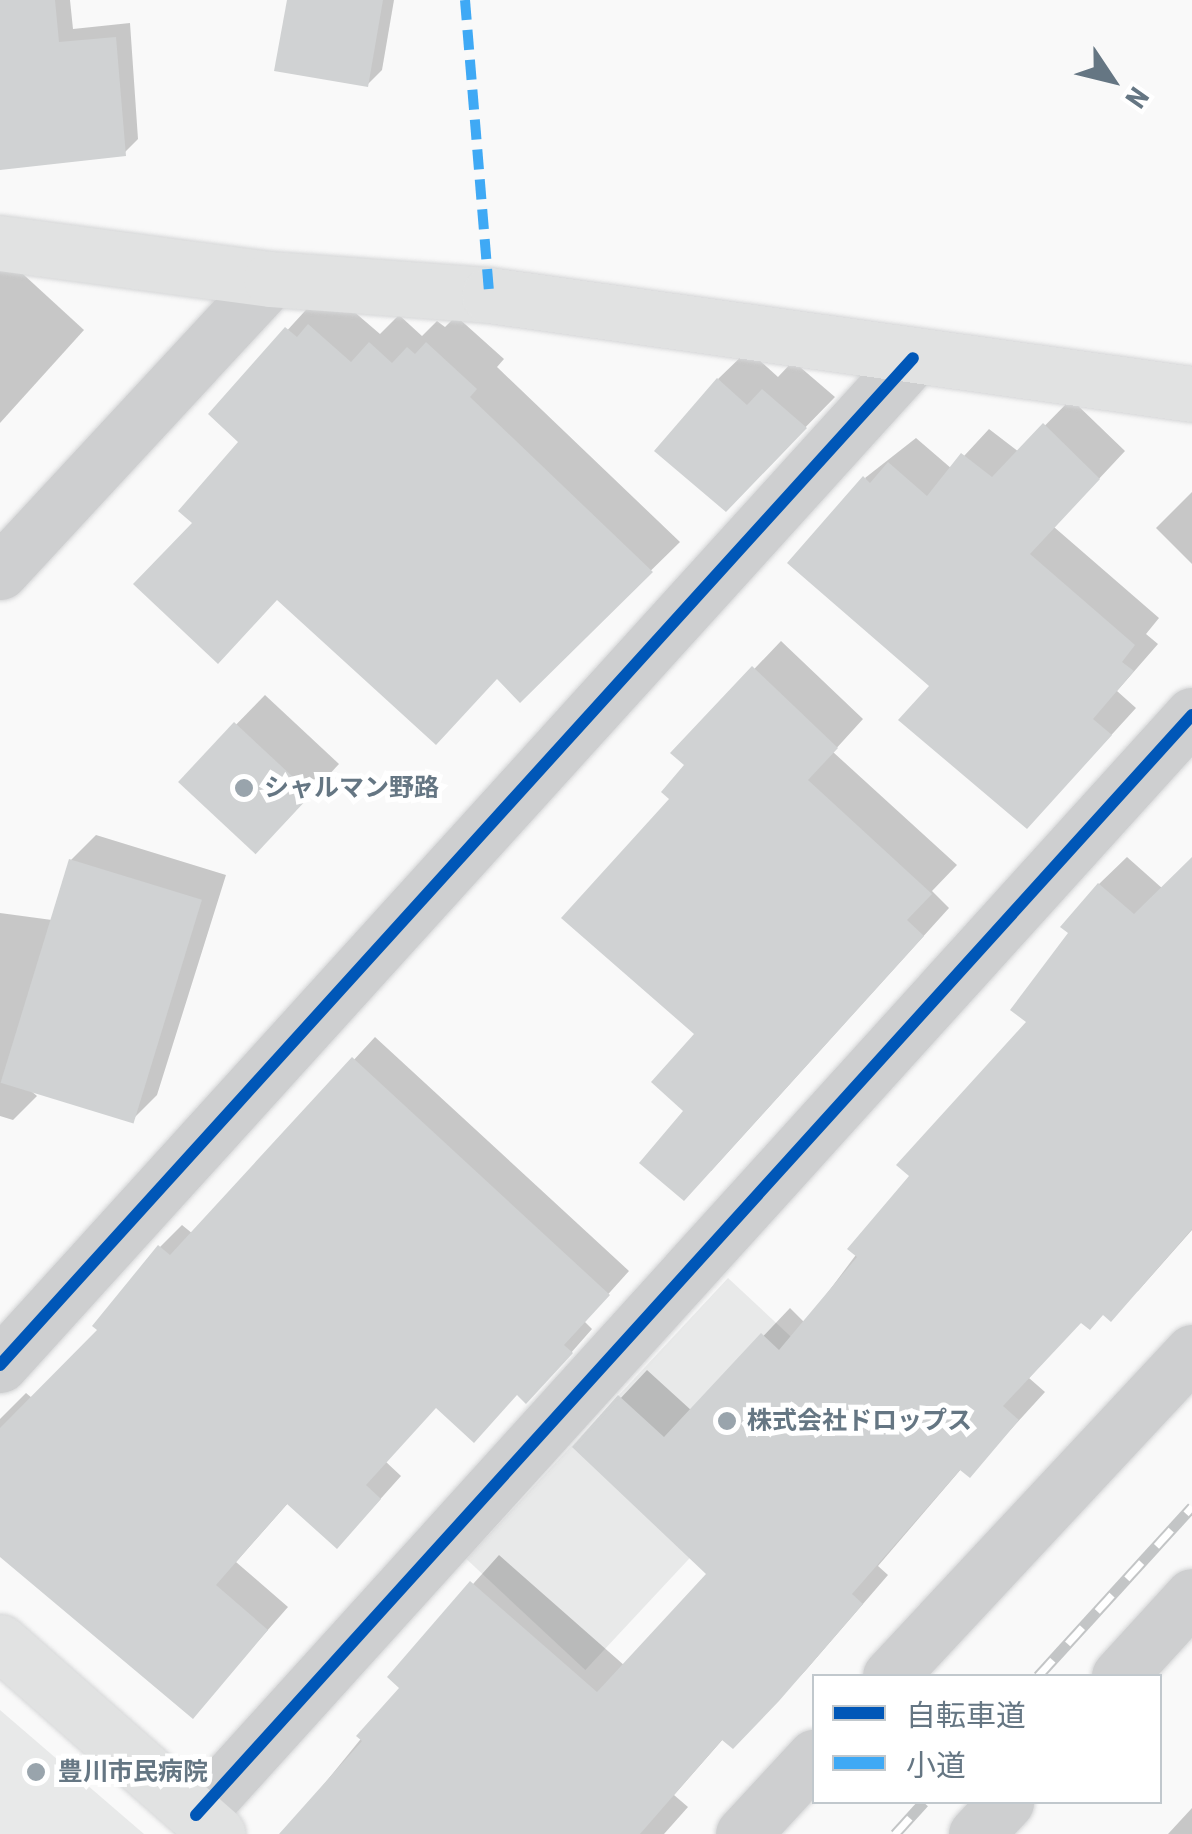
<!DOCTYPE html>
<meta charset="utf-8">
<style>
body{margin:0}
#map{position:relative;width:1192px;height:1834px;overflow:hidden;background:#f9f9f9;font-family:"Roboto Condensed","Noto Sans JP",sans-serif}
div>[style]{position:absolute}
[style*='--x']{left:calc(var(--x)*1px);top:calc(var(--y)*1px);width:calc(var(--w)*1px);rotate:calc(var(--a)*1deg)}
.built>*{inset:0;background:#e8e9e9;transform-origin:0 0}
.shadow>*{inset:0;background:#0003}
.building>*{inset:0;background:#d0d2d3;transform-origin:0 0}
.roads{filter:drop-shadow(0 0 2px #d5d6d7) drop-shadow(0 0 2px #d5d6d7)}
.street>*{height:55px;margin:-27.5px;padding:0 27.5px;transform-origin:27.5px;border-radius:27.5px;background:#cecfd0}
.secondary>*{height:55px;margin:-27.5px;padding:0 27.5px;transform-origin:27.5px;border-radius:27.5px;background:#e1e2e2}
.rail>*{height:11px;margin-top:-5.5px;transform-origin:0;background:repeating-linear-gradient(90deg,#fff 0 22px,#c3c5c6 0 44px);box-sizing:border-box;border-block:2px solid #c3c5c6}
.quiet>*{height:10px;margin-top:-5px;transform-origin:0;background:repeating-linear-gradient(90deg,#3fa9f5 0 20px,transparent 0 30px)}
.cycleway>*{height:12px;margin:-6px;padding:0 6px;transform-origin:6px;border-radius:6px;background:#0057b8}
.dots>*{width:28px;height:28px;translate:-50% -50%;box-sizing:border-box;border:5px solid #fff;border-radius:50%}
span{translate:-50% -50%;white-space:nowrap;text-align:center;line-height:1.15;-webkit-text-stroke:10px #fff;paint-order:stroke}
.poi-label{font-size:25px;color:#657683;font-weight:700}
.left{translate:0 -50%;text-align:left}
.legend{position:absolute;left:812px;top:1674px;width:350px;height:130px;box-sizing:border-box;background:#fff;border:2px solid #c1c8cd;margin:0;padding:12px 18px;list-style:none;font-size:30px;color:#657683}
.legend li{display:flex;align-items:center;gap:20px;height:50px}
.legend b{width:50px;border:2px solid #c1c8cd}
.north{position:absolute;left:1062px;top:30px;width:100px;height:100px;-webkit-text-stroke:8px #fff;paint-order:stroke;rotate:125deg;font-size:28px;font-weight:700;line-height:40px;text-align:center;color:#657683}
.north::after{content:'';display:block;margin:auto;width:35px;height:45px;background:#657683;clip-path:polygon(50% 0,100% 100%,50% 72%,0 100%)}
</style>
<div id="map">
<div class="built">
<i style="left:728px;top:1278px;width:163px;height:384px;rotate:43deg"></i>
<i style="clip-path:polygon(0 1710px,144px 1834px,0 1834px)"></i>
</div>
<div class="shadow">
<i style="clip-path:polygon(0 0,70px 0,73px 29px,130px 23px,138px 139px,123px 154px,0 168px)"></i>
<i style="clip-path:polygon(289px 0,394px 0,382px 70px,367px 85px)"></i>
<i style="clip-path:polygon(0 253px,84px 330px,0 423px)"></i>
<i style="clip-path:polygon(338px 298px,380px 334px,399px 315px,422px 336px,437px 321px,445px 327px,456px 316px,504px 359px,497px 367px,680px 542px,520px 699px,498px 676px,278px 598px,195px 523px,241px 442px,211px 414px,315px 300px)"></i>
<i style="clip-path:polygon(748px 350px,778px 377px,793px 361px,835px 397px,755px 479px,718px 379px)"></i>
<i style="clip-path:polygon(1071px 399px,1125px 451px,1054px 527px,1159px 618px,1146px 634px,1158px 644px,1117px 691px,1136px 708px,1053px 799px,865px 478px,916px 438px,952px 469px,989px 429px,1019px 452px)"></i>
<i style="clip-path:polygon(1192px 492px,1192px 564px,1156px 528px)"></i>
<i style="clip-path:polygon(781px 641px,863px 719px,833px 752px,957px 865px,932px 891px,949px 908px,711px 1171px,686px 1111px,698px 1034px,673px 799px,687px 764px,674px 753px)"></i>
<i style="clip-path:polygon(265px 695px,339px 764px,285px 822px,181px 781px)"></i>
<i style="clip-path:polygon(96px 835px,226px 875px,157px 1095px,131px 1121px,30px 1090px,37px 1096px,13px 1120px,0 1116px,0 913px,52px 920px,71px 860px)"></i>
<i style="clip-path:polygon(1127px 857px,1163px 889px,1192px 860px,1192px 1230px,1138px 1291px,1082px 1320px,1029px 1378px,1045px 1392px,970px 1474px,962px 1468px,878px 1566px,888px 1575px,806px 1670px,760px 1719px,724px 1738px,674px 1795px,688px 1807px,664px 1834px,320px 1834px,299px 1815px,403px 1687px,390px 1677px,499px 1555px,625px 1666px,710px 1574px,575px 1447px,647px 1370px,692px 1411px,790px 1308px,805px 1323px,1030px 1022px,1099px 884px)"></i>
<i style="clip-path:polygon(375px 1037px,629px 1271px,584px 1321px,592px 1329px,548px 1379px,518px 1393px,437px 1406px,385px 1461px,401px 1476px,358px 1524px,289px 1502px,236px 1562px,288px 1607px,193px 1715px,0 1553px,0 1419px,26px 1393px,32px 1398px,101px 1330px,160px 1247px,182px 1225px,193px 1234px)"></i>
<i style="clip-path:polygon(1192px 1808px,1192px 1834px,1168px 1834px)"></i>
</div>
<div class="building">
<i style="clip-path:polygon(0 0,55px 0,59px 42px,116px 37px,126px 156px,0 170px)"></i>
<i style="clip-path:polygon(287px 0,383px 0,368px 87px,274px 71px)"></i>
<i style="clip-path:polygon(308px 324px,351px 362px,369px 342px,392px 363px,407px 347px,415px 354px,426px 342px,477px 389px,470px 397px,653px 572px,520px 703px,497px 679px,436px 745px,277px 600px,218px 664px,133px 584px,192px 523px,178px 511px,238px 442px,208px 414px,285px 327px,297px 337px)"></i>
<i style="clip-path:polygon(717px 378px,747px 405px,762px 389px,807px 428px,726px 512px,654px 451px)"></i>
<i style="clip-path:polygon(1043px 423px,1100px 479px,1030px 554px,1135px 645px,1122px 662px,1134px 671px,1093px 719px,1112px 735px,1027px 829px,898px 720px,929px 686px,787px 563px,863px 476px,870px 483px,888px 462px,927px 496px,961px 453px,992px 477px)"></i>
<i style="clip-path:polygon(752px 666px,838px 748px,808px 780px,932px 894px,907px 920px,924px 936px,684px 1201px,639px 1163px,683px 1111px,651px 1082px,694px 1034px,561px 918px,669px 799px,661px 792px,684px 765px,670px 753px)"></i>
<i style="left:234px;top:722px;width:106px;height:82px;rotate:43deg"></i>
<i style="clip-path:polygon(1192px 857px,1192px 1229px,1111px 1322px,1103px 1315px,1090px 1330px,1081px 1323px,1003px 1406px,1019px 1420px,970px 1478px,960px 1470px,852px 1594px,863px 1604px,779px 1701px,733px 1749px,722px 1740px,640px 1834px,279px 1834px,362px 1741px,356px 1736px,399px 1688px,387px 1677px,470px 1581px,597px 1692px,706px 1574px,572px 1447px,618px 1395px,664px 1437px,761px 1333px,779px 1350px,857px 1257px,847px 1249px,909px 1176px,896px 1165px,1026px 1022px,1010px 1010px,1068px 933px,1060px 927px,1098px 883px,1134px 914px)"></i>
<i style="left:69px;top:859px;width:139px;height:234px;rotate:17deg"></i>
<i style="clip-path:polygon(352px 1057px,610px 1295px,564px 1345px,573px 1353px,526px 1404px,517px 1395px,474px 1443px,436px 1408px,366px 1485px,381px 1499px,337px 1549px,287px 1504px,216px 1585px,268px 1630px,193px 1719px,0 1557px,0 1428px,97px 1330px,92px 1326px,158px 1245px,170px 1255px)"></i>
</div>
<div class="roads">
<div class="street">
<i style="--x:0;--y:572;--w:399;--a:-47.2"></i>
<i style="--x:0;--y:1365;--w:1359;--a:-47.8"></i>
<i style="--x:890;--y:1676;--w:443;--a:-47"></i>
<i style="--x:1119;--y:1676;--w:108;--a:-47.6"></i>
<i style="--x:196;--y:1815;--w:1484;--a:-47.84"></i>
<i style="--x:743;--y:1834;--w:105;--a:-47.3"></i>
<i style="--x:976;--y:1834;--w:44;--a:-46.8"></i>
</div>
<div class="secondary">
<i style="--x:0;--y:243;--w:273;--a:7.6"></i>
<i style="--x:271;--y:279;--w:219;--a:4.2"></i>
<i style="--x:489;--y:295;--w:710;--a:8.02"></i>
<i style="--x:0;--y:1642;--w:290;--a:41.4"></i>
</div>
</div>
<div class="rail">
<i style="--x:1038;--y:1676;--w:229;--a:-47.7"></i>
<i style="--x:895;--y:1834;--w:43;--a:-47.8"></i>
</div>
<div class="quiet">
<i style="--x:465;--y:0;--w:296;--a:85.3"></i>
</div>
<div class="cycleway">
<i style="--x:0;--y:1365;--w:1359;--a:-47.8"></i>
<i style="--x:196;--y:1815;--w:1484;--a:-47.84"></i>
</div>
<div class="dots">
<i style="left:244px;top:788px;background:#99a4ac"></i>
<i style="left:727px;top:1421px;background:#99a4ac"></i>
<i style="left:36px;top:1772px;background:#99a4ac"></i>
</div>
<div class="poi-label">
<span class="left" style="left:264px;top:788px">シャルマン野路</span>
<span class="left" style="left:747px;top:1421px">株式会社ドロップス</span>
<span class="left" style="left:58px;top:1772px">豊川市民病院</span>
</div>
<ul class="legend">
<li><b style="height:12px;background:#0057b8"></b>自転車道</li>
<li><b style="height:12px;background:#3fa9f5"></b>小道</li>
</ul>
<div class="north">N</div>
</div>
